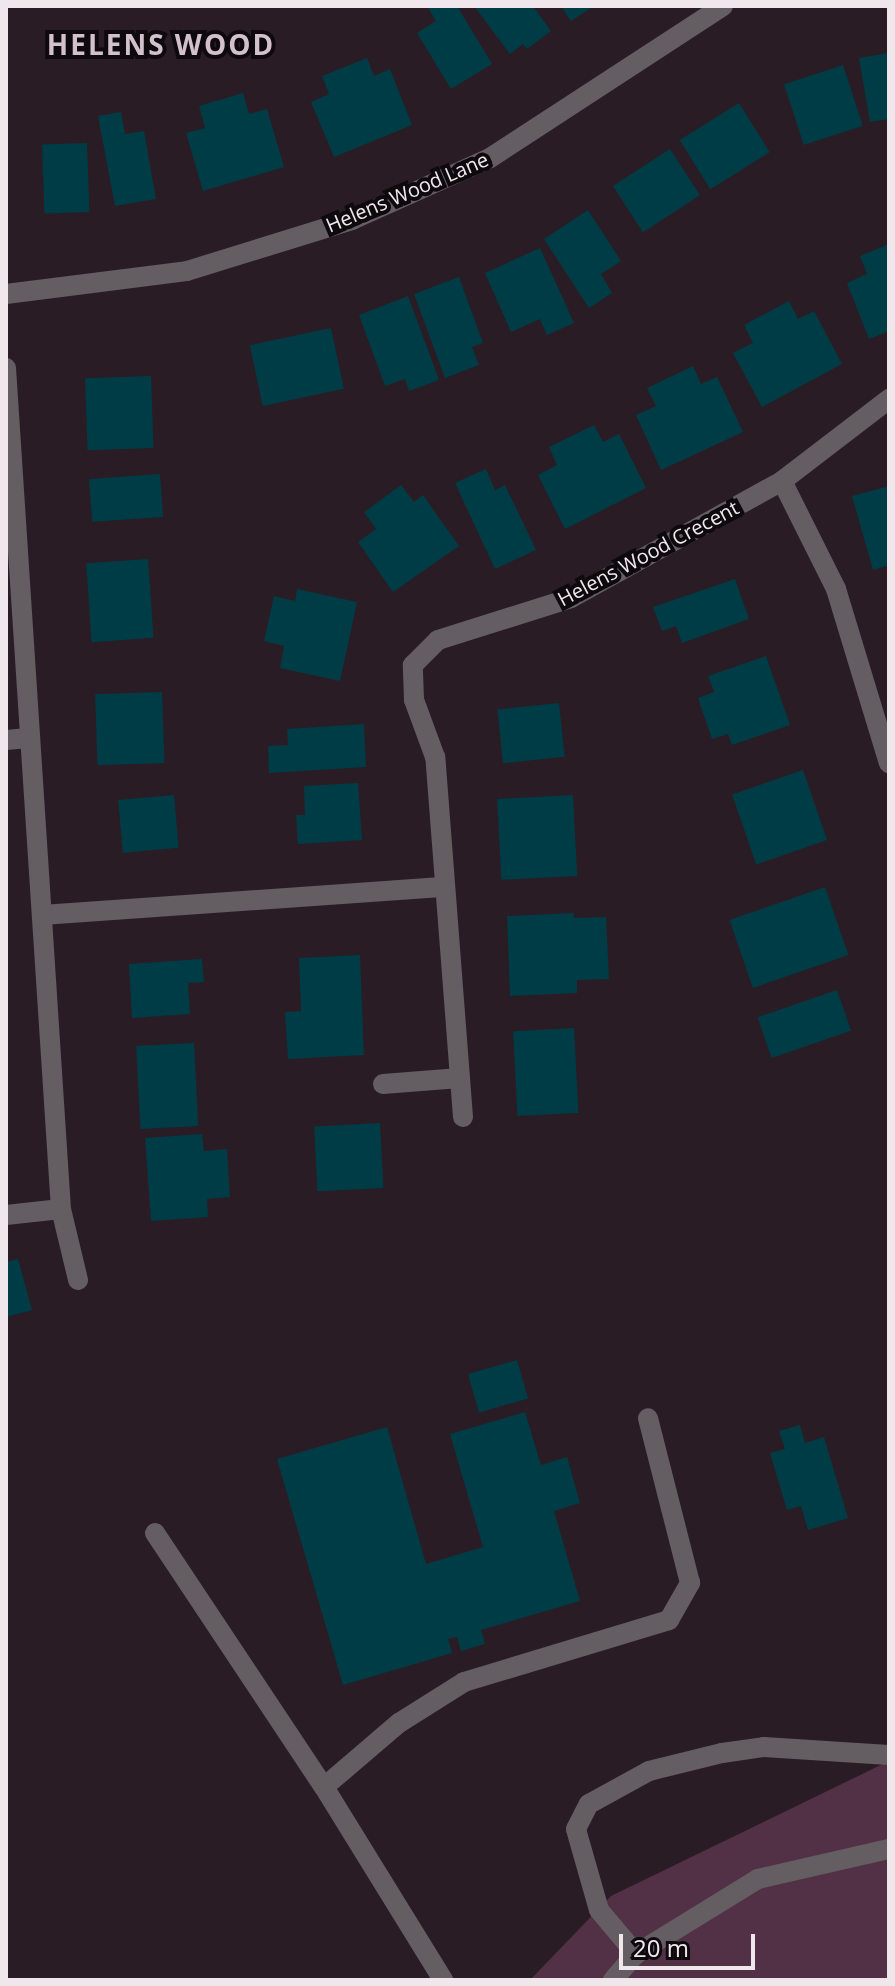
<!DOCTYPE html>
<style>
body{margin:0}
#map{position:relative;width:895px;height:1986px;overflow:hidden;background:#291c25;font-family:"Open Sans",sans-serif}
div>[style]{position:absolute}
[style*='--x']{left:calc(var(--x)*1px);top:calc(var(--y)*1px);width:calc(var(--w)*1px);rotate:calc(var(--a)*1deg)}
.green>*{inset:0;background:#523147}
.building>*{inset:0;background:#003c45;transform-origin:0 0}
.service>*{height:20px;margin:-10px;padding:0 10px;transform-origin:10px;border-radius:10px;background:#645d61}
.minor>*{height:20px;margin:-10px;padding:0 10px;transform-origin:10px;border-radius:10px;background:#645d61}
span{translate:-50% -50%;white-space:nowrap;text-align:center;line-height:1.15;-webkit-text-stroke:8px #0e090c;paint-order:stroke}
.street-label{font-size:20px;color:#f0e7ec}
.district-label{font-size:28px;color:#d2c0cb;font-weight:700;letter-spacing:2px}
.frame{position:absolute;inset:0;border:8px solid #f0e7ec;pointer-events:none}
.scale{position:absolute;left:619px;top:1934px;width:136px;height:36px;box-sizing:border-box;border:4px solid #f0e7ec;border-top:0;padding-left:10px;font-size:24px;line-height:28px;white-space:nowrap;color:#f0e7ec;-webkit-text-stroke:6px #0e090c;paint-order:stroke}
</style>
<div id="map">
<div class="green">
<i style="clip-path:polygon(889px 1761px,889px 1980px,530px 1980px,611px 1896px)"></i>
</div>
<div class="building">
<i style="clip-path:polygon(427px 6px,457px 6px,492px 64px,451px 89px,417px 33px,436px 21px)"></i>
<i style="clip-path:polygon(474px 6px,533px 6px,551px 31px,527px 49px,523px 44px,510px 54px)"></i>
<i style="clip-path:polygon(561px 6px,594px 6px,571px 21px)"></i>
<i style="clip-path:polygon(889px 53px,889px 119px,870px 122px,859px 58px)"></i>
<i style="clip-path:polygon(367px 58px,374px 76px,390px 69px,412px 125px,334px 157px,311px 102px,329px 94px,322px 76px)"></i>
<i style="left:843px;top:65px;width:64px;height:62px;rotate:72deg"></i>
<i style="clip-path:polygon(243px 93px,249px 114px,267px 109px,284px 167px,203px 191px,186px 133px,205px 128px,199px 106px)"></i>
<i style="left:739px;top:103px;width:58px;height:70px;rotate:58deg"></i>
<i style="clip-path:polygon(121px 112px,125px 134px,144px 131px,156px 199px,115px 206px,98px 116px)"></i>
<i style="left:87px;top:143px;width:69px;height:45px;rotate:88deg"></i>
<i style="left:670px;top:149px;width:55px;height:68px;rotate:57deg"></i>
<i style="clip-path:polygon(588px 210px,621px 261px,601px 274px,612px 293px,589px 308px,544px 239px)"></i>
<i style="clip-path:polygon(889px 244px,889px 331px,869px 339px,847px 283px,867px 274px,860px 256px)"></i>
<i style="clip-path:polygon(540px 248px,574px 323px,547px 335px,540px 319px,511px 332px,485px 273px)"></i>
<i style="clip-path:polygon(459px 277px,483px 343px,472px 347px,479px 365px,445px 378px,414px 294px)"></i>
<i style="clip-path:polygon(408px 296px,439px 380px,409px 391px,405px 379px,385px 386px,359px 315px)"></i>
<i style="clip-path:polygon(789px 301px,798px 319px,814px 311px,842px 364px,762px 407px,733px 353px,753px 343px,744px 325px)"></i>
<i style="left:331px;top:328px;width:62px;height:83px;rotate:78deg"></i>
<i style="clip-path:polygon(693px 366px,701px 384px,717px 377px,743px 432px,661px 470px,636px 415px,656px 406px,647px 388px)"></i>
<i style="left:151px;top:376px;width:72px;height:66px;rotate:88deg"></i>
<i style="clip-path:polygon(594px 425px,603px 442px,619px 434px,646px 488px,565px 529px,538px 475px,557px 465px,549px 447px)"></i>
<i style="clip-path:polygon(486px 469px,495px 490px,505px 485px,536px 550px,495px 569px,455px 483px)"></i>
<i style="left:160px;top:474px;width:43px;height:71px;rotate:86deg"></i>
<i style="clip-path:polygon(401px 485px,414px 502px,423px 495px,459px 546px,393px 592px,358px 542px,376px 529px,364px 512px)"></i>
<i style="clip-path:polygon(889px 486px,889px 565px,873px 570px,852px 496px)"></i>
<i style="left:148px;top:559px;width:79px;height:62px;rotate:86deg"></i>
<i style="clip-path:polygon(735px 579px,749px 619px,682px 643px,676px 626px,662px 631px,653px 607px)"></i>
<i style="clip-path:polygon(297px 589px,357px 602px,340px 681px,280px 668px,284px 646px,264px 641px,274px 596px,295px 601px)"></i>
<i style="clip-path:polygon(766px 656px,790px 725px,732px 745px,728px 734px,712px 739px,698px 698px,714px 692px,708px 676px)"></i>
<i style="left:162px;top:692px;width:71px;height:67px;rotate:88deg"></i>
<i style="left:559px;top:703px;width:54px;height:62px;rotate:84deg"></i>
<i style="clip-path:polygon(364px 724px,366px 767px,269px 773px,268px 746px,288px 745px,287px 729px)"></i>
<i style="left:803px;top:770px;width:74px;height:75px;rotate:71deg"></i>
<i style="clip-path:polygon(358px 783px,362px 840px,298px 844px,296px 815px,305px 815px,304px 786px)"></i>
<i style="left:174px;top:795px;width:53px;height:56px;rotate:85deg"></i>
<i style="left:573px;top:795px;width:81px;height:76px;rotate:87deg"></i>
<i style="left:825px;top:887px;width:72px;height:101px;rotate:71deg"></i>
<i style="clip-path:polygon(574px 913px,574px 918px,606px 917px,609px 979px,577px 980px,577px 993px,510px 996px,507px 916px)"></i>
<i style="clip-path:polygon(360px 955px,364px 1055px,288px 1059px,285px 1012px,301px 1011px,299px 958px)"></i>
<i style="clip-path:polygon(202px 959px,204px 982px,188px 983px,190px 1014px,132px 1018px,129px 964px)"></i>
<i style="left:837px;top:990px;width:43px;height:84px;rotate:71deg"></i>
<i style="left:574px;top:1028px;width:85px;height:61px;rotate:87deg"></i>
<i style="left:194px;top:1043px;width:83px;height:58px;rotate:87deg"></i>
<i style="left:380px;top:1123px;width:65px;height:66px;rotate:87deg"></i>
<i style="clip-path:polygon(202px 1134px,204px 1151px,227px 1149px,230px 1197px,207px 1199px,208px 1217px,151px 1221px,145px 1138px)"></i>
<i style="clip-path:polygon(18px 1259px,32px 1310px,6px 1317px,6px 1262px)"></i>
<i style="left:517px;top:1360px;width:40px;height:51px;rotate:74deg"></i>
<i style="clip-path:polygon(525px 1412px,541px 1465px,567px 1457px,580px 1503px,554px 1511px,580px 1601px,481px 1630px,485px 1644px,461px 1651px,457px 1637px,448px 1639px,452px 1653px,343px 1685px,277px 1459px,387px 1427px,426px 1564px,483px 1547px,450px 1434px)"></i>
<i style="clip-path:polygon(800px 1425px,805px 1443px,824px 1437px,848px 1518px,808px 1530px,801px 1506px,787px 1510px,770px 1453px,785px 1449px,779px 1431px)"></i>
</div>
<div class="service">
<i style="--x:324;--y:1787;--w:99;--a:-40.5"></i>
<i style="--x:399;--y:1723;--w:77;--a:-32.2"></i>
<i style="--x:464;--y:1682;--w:214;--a:-16.8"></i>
<i style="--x:669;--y:1620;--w:43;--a:-60.4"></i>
<i style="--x:690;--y:1583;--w:170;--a:-104.3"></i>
<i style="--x:636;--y:1954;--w:57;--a:-130.1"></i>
<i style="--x:599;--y:1910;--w:84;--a:-105.9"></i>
<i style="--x:576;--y:1829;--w:28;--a:-63"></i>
<i style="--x:589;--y:1804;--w:68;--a:-28.8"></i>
<i style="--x:649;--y:1771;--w:75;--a:-13.9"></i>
<i style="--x:722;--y:1753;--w:42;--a:-8.1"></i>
<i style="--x:764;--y:1747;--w:125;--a:3.7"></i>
<i style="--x:613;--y:1980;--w:35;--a:-49"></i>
<i style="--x:636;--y:1954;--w:143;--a:-31.6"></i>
<i style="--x:758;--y:1879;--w:134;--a:-12.9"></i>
</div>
<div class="minor">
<i style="--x:6;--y:294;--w:182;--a:-7.2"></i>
<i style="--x:187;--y:271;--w:173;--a:-17.2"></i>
<i style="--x:352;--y:220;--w:151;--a:-24.2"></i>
<i style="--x:490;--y:158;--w:278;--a:-33.1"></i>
<i style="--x:6;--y:368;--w:843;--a:86.26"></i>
<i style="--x:61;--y:1209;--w:73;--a:76.5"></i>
<i style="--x:782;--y:481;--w:121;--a:63.4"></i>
<i style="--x:836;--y:589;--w:182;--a:73.1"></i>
<i style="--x:6;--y:740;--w:22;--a:-5"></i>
<i style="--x:42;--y:915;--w:404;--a:-4"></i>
<i style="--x:383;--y:1084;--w:77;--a:-4.5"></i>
<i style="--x:463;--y:1117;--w:361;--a:-94.4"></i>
<i style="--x:435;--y:757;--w:61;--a:-110.2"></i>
<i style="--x:414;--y:700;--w:35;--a:-92"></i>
<i style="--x:413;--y:665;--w:35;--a:-45"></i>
<i style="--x:438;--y:640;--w:139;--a:-17.5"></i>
<i style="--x:571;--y:598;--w:241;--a:-29"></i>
<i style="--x:782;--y:481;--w:135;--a:-37.5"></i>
<i style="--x:6;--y:1215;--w:55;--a:-6.2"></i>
<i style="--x:155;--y:1533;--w:305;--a:56.4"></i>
<i style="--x:324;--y:1787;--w:227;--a:58.3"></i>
</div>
<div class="street-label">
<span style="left:407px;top:192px;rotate:-23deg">Helens Wood Lane</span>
<span style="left:648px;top:553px;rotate:-28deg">Helens Wood Crecent</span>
</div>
<div class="district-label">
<span style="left:161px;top:44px">HELENS WOOD</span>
</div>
<div class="frame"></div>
<div class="scale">20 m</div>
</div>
